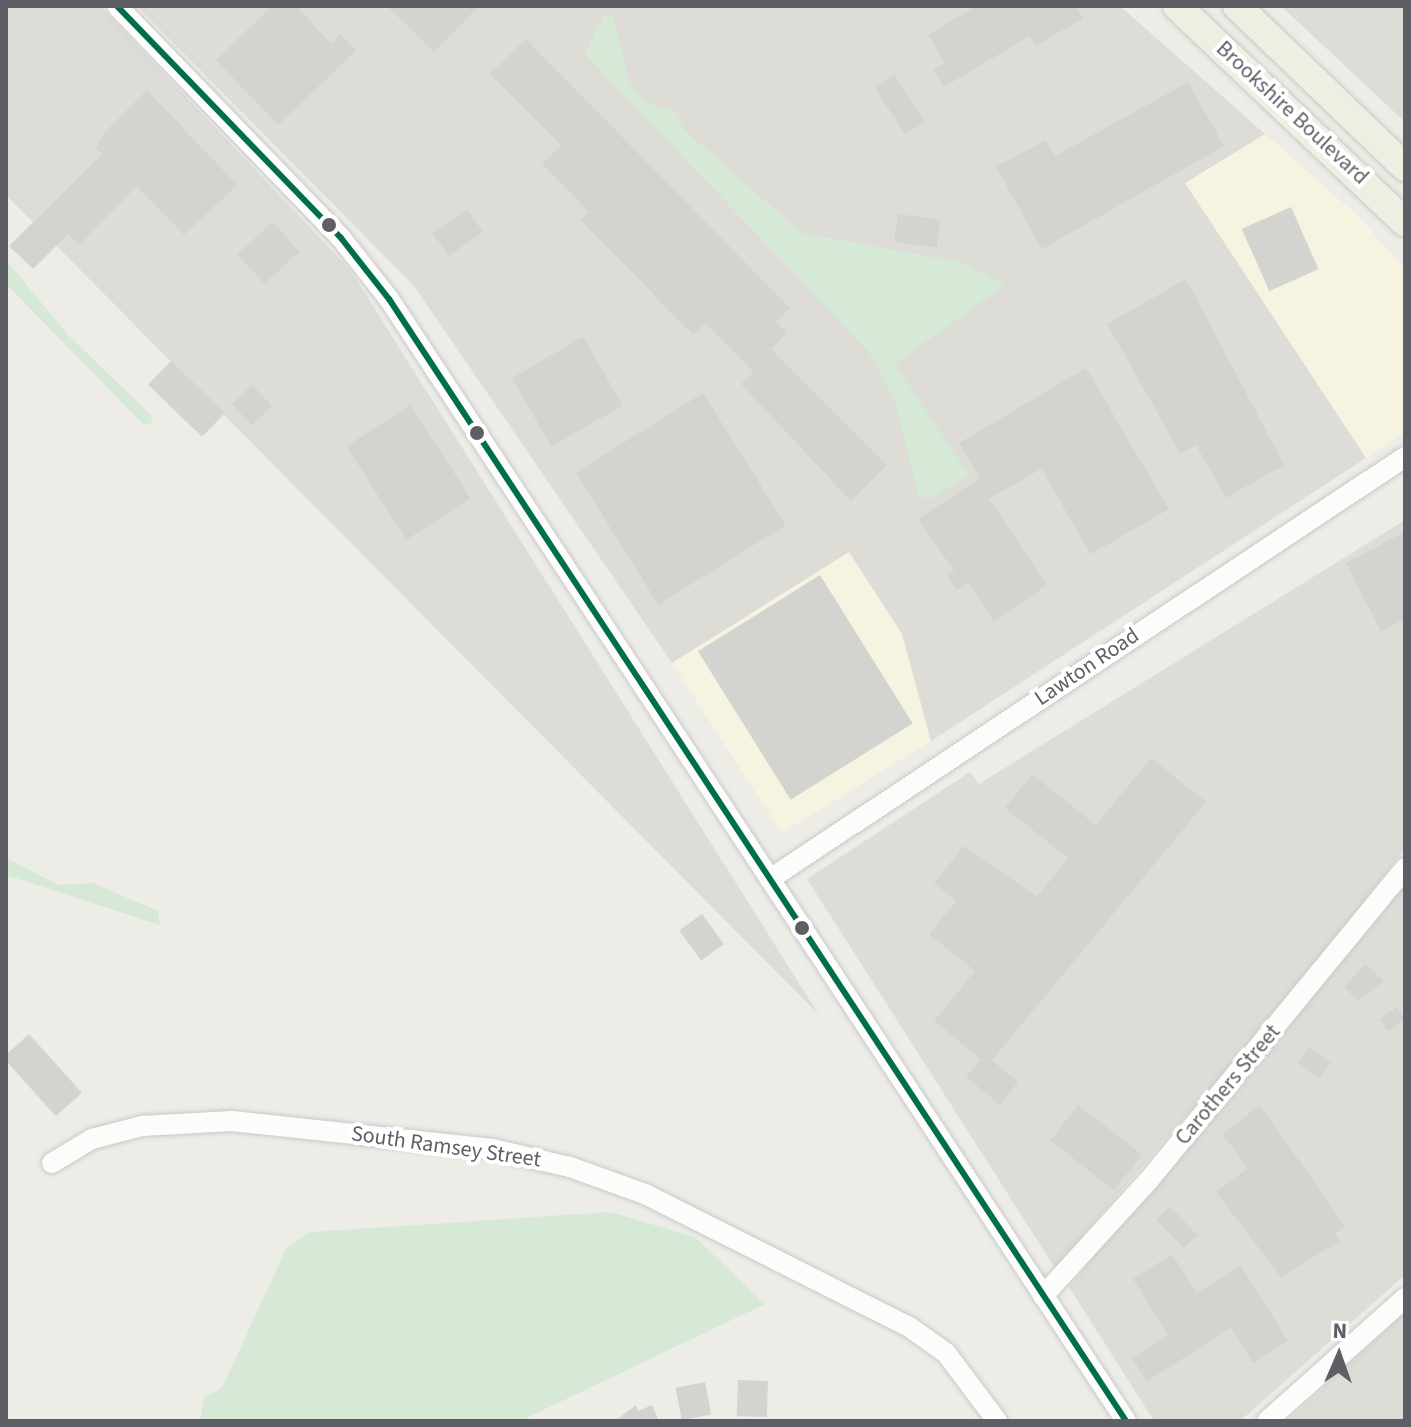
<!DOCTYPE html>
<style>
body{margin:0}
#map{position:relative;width:1411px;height:1427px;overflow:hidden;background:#edece7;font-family:"Source Sans 3",sans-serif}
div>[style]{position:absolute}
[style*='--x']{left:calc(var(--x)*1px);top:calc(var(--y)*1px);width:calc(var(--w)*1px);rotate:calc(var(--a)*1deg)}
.commercial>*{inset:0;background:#f6f4e1}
.industrial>*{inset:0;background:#dddcd7}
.green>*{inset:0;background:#d6e8d6}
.building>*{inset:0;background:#d3d3d0;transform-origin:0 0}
.roads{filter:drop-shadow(0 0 2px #cac9c9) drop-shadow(0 0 2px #cac9c9)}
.minor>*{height:20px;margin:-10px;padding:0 10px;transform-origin:10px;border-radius:10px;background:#fcfcfb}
.highway>*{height:28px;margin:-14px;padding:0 14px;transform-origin:14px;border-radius:14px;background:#efeee2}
.bus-1>*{height:6px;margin:-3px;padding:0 3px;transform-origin:3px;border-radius:3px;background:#006d4d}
.dots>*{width:22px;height:22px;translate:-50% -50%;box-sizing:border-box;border:4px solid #fff;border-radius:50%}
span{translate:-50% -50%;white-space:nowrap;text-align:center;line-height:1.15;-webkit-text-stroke:8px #fff;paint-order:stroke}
.street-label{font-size:22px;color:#5d5f65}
.frame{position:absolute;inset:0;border:8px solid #5d5f65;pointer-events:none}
.north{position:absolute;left:1299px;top:1315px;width:80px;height:80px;-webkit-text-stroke:6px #fff;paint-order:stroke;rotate:2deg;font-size:22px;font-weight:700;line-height:32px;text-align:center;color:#5d5f65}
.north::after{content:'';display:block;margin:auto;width:28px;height:36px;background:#5d5f65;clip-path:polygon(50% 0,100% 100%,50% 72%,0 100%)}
</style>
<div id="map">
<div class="commercial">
<i style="clip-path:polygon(1265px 134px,1358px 216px,1405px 269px,1405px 432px,1366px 458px,1185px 183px)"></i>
<i style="clip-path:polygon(849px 552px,902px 634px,931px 741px,782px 833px,672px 663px)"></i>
</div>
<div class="industrial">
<i style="clip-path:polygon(6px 6px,100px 6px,351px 271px,819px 1015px,6px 195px)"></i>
<i style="clip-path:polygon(137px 6px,1120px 6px,1265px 134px,1185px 183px,1366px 458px,931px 741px,902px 634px,849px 552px,672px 663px,414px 286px)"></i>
<i style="clip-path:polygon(1281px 6px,1405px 6px,1405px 122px)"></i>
<i style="clip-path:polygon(1405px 520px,1405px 848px,1307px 976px,1055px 1268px,807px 879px,970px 772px,979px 784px)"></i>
<i style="clip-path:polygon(1405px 880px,1405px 1275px,1240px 1421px,1154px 1421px,1069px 1287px)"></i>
<i style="clip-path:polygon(1405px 1312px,1405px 1421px,1287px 1421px)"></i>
</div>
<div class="green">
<i style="clip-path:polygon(604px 14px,613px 17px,629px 82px,644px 102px,675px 111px,686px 132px,802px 233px,965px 263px,1005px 285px,895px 364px,969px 475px,929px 499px,918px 495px,893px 396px,867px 350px,585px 54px)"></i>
<i style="clip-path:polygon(6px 260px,68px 335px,151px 415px,152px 423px,143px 424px,6px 284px)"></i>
<i style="clip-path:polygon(6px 858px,59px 885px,93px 883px,158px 911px,160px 925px,6px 875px)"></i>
<i style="clip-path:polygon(610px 1212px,695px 1237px,765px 1304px,520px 1421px,200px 1421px,204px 1397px,222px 1388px,286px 1249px,310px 1232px)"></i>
</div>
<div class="building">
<i style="clip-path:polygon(272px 6px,296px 6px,331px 43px,340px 34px,356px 51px,278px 125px,216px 60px)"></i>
<i style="clip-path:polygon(387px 6px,479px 6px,434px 52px)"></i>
<i style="clip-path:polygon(976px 6px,1076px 6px,1083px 18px,1036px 46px,1030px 36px,944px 87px,933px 70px,945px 63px,928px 35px)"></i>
<i style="clip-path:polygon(526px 39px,790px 308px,776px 322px,787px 333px,771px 349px,887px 465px,851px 501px,741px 384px,754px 371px,705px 323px,693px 335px,581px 220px,589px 212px,542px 164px,561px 145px,490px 74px)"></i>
<i style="left:894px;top:75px;width:56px;height:23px;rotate:57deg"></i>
<i style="clip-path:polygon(1188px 82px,1224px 146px,1042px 249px,996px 167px,1046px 140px,1055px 156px)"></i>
<i style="clip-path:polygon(147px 90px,237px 185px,184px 235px,137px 186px,79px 245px,68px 234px,33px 269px,9px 246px,102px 154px,96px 148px,104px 133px)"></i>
<i style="left:1291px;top:207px;width:68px;height:54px;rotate:66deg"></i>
<i style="left:467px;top:209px;width:28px;height:42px;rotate:55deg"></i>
<i style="left:898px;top:214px;width:43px;height:28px;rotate:8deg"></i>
<i style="left:273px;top:222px;width:40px;height:48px;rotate:48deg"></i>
<i style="clip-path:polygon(1186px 279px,1284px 465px,1226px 498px,1196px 445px,1181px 454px,1107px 324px)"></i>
<i style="left:583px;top:337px;width:79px;height:82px;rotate:60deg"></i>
<i style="left:171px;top:361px;width:75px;height:33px;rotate:44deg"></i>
<i style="clip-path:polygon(1086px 368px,1169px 509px,1091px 554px,1041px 469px,989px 499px,1047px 585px,994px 621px,968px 583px,957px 590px,947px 576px,954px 571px,918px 519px,980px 478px,959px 443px)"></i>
<i style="left:252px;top:385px;width:29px;height:28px;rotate:46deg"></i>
<i style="left:703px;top:393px;width:156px;height:150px;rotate:58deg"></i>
<i style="left:410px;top:405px;width:111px;height:76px;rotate:57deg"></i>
<i style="clip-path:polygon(1405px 532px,1405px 619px,1381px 631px,1346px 563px)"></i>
<i style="left:820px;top:575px;width:175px;height:144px;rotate:58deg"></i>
<i style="clip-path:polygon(1151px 758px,1206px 802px,992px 1060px,1018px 1082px,1000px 1105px,966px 1077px,981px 1059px,934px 1021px,975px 971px,929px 934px,956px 901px,934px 883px,964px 846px,1037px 897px,1068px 858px,1005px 808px,1032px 774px,1096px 825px)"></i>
<i style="left:702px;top:914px;width:37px;height:28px;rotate:54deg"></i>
<i style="clip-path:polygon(1365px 964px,1384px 981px,1358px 1001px,1344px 987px)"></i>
<i style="left:1396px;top:1007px;width:15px;height:21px;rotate:53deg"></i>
<i style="left:29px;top:1034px;width:79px;height:35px;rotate:48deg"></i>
<i style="left:1309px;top:1047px;width:27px;height:19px;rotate:36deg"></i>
<i style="left:1078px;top:1105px;width:81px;height:45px;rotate:38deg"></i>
<i style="clip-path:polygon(1260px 1105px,1345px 1226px,1334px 1234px,1340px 1241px,1281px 1277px,1216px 1192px,1248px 1168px,1222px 1134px)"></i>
<i style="left:1170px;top:1206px;width:40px;height:19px;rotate:47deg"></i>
<i style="clip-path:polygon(1172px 1254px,1197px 1293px,1241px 1266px,1288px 1341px,1253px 1363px,1231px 1328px,1147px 1381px,1132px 1358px,1168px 1335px,1133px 1279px)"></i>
<i style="left:738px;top:1380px;width:30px;height:36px;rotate:2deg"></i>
<i style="left:705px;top:1382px;width:33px;height:30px;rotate:79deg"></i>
<i style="clip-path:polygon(636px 1405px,638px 1411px,652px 1405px,659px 1421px,615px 1421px)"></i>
</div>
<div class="roads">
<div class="minor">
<i style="--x:117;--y:6;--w:322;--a:46"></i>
<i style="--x:341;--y:238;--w:78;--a:51.8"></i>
<i style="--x:389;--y:299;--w:1342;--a:56.7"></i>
<i style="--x:770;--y:879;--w:762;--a:-33.61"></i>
<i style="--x:52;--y:1163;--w:47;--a:-31"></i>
<i style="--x:92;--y:1139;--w:52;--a:-14.6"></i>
<i style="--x:142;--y:1126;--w:90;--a:-3.2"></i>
<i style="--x:232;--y:1121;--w:262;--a:6.1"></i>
<i style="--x:493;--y:1149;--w:79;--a:13.2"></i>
<i style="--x:570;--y:1167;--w:80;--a:19.8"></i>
<i style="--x:645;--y:1194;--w:294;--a:26.7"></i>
<i style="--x:908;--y:1326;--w:47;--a:35.4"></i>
<i style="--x:946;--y:1353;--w:85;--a:53.1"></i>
<i style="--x:1043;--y:1296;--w:157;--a:-47.6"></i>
<i style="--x:1149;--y:1180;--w:404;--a:-50.6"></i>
<i style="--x:1267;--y:1421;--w:185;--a:-41.7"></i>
</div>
<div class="highway">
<i style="--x:1177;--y:6;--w:314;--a:43.5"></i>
<i style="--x:1237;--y:6;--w:233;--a:43.8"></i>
</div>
</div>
<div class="bus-1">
<i style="--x:117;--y:6;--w:322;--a:46"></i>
<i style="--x:341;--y:238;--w:78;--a:51.8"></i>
<i style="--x:389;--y:299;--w:1342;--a:56.7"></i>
</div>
<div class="dots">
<i style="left:329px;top:225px;background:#5d5f65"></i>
<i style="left:477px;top:433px;background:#5d5f65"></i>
<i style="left:802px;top:928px;background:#5d5f65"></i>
</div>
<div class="street-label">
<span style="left:1292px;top:113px;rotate:43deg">Brookshire Boulevard</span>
<span style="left:1087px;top:667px;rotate:-34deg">Lawton Road</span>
<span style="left:1228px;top:1085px;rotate:-50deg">Carothers Street</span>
<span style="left:446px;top:1147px;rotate:8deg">South Ramsey Street</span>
</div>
<div class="frame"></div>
<div class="north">N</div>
</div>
